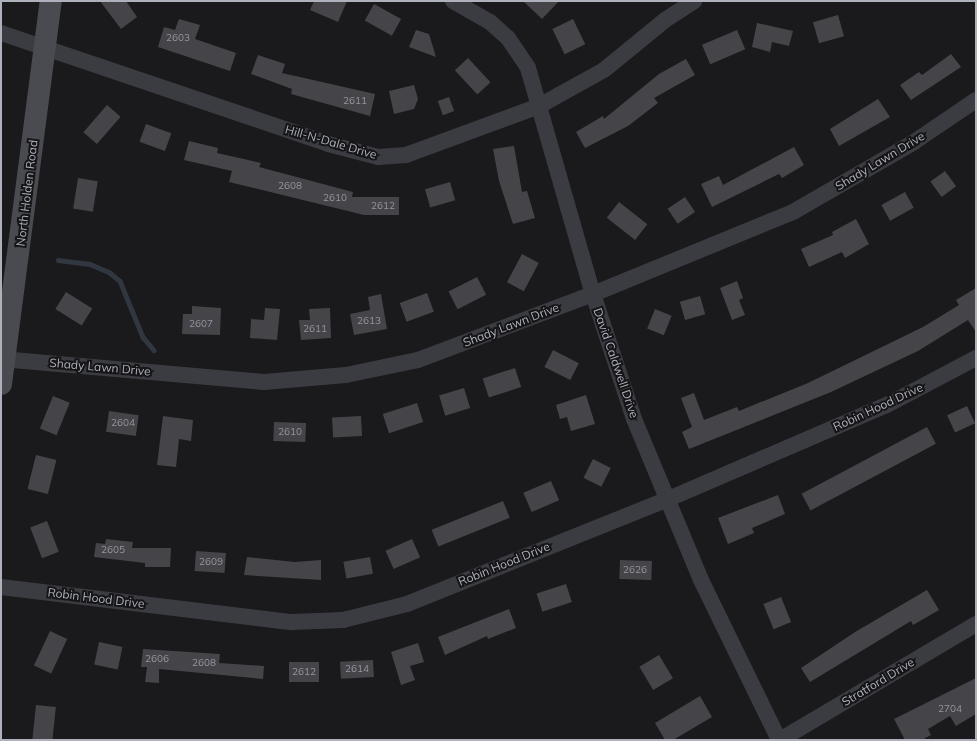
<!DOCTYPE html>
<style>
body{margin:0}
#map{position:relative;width:977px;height:741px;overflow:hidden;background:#1a1a1c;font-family:Mulish,sans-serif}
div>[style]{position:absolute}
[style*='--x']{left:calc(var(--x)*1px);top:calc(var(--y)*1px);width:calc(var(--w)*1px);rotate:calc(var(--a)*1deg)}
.stream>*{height:4.5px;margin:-2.25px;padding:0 2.25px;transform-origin:2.25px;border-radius:2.25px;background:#313740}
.building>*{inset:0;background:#454549;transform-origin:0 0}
.street>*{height:16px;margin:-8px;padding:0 8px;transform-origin:8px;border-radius:8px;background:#3b3c41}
.secondary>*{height:22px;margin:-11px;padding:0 11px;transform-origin:11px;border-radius:11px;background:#4a4b51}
span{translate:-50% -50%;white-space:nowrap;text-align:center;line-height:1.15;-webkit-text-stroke:4px #151517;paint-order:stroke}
.number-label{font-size:10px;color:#94959e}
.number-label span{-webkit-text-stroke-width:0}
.street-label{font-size:12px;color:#aeb0bb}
.frame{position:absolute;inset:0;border:2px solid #aeb0bb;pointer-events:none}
</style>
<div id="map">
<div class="stream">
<i style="--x:58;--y:260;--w:32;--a:7"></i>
<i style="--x:90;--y:264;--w:21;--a:23"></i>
<i style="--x:109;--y:272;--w:14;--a:39"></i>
<i style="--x:120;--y:281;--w:61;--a:67.7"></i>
<i style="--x:143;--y:337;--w:17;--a:50"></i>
</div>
<div class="building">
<i style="clip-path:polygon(100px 1px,126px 1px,137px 17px,121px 29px)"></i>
<i style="clip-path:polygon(314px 1px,347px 1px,338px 22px,310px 10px)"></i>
<i style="clip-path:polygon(523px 1px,559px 1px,542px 19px)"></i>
<i style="left:374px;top:4px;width:31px;height:19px;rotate:29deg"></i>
<i style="left:838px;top:15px;width:22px;height:26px;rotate:74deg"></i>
<i style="clip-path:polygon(179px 19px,200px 25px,195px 39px,236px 53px,230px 71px,158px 47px,164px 27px,175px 30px)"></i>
<i style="left:573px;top:19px;width:28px;height:23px;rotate:64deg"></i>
<i style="clip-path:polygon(757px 23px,793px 31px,789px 46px,772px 42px,770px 52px,752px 47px)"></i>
<i style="clip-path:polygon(416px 30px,429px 34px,436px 57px,409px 47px)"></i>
<i style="left:737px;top:30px;width:21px;height:38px;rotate:67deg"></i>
<i style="clip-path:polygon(951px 54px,961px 67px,911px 100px,900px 85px,919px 72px,922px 75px)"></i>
<i style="clip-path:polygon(258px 55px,285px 64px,282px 73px,375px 94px,370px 116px,291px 94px,292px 89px,251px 74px)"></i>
<i style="left:468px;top:58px;width:33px;height:18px;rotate:47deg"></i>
<i style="clip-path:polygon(686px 59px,695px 75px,654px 98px,658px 103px,628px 126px,585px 148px,576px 132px,603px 116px,604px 119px,659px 74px)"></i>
<i style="clip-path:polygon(414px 85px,418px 99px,414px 109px,394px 114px,389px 91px)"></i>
<i style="left:449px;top:97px;width:15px;height:12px;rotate:70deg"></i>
<i style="clip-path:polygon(878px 99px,890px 117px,839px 146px,830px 129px)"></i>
<i style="left:107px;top:105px;width:18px;height:36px;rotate:41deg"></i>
<i style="left:146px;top:124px;width:27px;height:19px;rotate:20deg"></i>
<i style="clip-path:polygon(189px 141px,218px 148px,217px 153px,261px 163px,259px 167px,353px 192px,352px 197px,399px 197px,399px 215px,364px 215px,229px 182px,232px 171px,184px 160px)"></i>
<i style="clip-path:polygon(514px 146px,522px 192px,527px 191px,535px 218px,513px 224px,499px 181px,493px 149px)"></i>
<i style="clip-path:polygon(794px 147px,804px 165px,782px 178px,779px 174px,712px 207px,701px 184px,719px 176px,723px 185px)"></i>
<i style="left:945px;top:171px;width:19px;height:18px;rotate:54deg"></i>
<i style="left:78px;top:178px;width:20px;height:31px;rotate:9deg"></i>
<i style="left:450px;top:182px;width:19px;height:26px;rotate:74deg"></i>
<i style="left:905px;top:192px;width:18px;height:27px;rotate:61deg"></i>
<i style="left:685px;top:197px;width:18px;height:21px;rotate:56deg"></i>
<i style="left:619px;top:202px;width:36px;height:20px;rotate:38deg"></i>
<i style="clip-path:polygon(856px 219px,869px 244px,845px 258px,842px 252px,809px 267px,801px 249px,833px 235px,832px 232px)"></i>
<i style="left:522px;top:254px;width:19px;height:32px;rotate:28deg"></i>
<i style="left:477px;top:277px;width:20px;height:32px;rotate:63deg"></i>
<i style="clip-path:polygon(737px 281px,743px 298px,739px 300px,745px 315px,732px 320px,720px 288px)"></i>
<i style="clip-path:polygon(976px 288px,976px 332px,968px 320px,918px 351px,831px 392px,689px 449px,682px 432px,692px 427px,681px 398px,694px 393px,704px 420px,737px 407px,739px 411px,808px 383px,923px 327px,959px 305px,956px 300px)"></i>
<i style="left:66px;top:292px;width:31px;height:20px;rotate:32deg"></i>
<i style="left:427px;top:293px;width:20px;height:29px;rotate:70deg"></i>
<i style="clip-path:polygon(381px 294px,387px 329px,354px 335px,350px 314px,370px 310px,368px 297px)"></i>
<i style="left:700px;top:296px;width:19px;height:21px;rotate:74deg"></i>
<i style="clip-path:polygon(192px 306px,221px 308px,220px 335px,182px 334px,183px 314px,192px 314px)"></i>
<i style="clip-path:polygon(265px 308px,280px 309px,277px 340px,250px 338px,251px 319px,264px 320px)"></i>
<i style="clip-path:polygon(330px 308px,331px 338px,301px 340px,299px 320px,310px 320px,309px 309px)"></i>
<i style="left:655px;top:309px;width:18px;height:21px;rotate:22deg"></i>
<i style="left:553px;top:350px;width:29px;height:19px;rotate:27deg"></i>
<i style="left:515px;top:368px;width:20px;height:34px;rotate:72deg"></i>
<i style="left:464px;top:388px;width:21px;height:26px;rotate:73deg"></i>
<i style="clip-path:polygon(586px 395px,595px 424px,571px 431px,567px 417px,560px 419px,556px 405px)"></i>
<i style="left:53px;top:396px;width:18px;height:35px;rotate:22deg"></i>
<i style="left:417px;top:403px;width:20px;height:36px;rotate:72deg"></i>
<i style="left:967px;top:406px;width:19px;height:22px;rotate:65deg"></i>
<i style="left:109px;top:411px;width:30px;height:21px;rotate:8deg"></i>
<i style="clip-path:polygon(163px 416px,193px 420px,191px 441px,179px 439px,176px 467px,157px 465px)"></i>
<i style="left:361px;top:416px;width:20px;height:29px;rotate:87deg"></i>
<i style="left:274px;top:422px;width:32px;height:19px;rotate:2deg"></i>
<i style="left:927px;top:427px;width:19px;height:142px;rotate:62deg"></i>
<i style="left:36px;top:455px;width:21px;height:35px;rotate:14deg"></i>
<i style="left:593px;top:459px;width:20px;height:21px;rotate:27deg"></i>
<i style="left:551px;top:481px;width:21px;height:30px;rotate:67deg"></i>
<i style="clip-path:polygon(778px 495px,785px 514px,752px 528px,754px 533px,728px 544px,718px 518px)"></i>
<i style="left:503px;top:501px;width:18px;height:77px;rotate:68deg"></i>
<i style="left:47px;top:521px;width:33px;height:18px;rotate:69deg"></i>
<i style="clip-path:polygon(106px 539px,133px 542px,132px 548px,171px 548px,170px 567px,145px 567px,145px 563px,94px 557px,96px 543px,105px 544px)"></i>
<i style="left:412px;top:539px;width:20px;height:29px;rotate:66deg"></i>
<i style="left:196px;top:551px;width:30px;height:20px;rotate:4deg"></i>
<i style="clip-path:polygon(247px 557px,295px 562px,321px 560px,321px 580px,244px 575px)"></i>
<i style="left:370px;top:557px;width:17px;height:27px;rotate:80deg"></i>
<i style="left:620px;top:560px;width:32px;height:19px;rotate:2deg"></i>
<i style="left:566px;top:584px;width:19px;height:31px;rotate:72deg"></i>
<i style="clip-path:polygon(927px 590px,939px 610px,913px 625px,911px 621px,810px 682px,801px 668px,855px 632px)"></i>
<i style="left:781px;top:597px;width:27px;height:19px;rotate:68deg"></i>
<i style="clip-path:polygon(509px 609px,516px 628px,488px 639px,487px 636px,445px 655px,438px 637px)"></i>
<i style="left:50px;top:631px;width:19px;height:38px;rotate:25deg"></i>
<i style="left:99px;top:642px;width:24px;height:23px;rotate:12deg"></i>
<i style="clip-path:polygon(418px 643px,424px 662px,410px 666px,415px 680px,401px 685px,391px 652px)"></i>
<i style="clip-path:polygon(143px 649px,220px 654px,219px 663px,264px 666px,263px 679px,159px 669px,159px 683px,145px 682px,147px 667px,141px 667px)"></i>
<i style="left:659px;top:655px;width:27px;height:23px;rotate:59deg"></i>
<i style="left:373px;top:660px;width:17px;height:33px;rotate:87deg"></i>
<i style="left:319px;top:662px;width:20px;height:30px;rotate:90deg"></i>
<i style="clip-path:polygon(976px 678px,976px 714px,956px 726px,950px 716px,928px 729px,931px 735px,922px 740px,905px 740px,894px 719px)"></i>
<i style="clip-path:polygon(700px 696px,712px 717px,673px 740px,665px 740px,655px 723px)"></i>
<i style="left:36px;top:705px;width:20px;height:35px;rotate:6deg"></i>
</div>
<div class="street">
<i style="--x:453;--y:1;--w:43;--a:29.6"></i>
<i style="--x:490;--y:22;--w:24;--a:42"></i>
<i style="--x:508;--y:38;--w:36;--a:56"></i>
<i style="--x:528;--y:68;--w:235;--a:74"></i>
<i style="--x:593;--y:294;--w:132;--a:71.8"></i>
<i style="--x:634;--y:419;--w:174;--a:67.4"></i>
<i style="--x:701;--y:580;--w:178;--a:64"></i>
<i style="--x:1;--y:33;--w:345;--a:18.7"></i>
<i style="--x:328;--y:144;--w:52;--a:14.6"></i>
<i style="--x:378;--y:157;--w:28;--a:-4"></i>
<i style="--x:406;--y:155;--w:142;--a:-20.2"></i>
<i style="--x:539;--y:106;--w:74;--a:-29"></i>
<i style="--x:604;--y:70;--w:79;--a:-39.3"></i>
<i style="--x:665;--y:20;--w:35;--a:-33"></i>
<i style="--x:1;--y:359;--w:264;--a:5"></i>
<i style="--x:264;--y:382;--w:82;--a:-4.9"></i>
<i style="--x:346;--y:375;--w:74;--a:-11.8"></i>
<i style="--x:418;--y:360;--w:187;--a:-20.7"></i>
<i style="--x:593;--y:294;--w:216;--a:-22.3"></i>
<i style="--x:793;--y:212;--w:140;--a:-30"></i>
<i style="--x:914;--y:142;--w:75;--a:-34.1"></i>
<i style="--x:1;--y:587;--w:293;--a:6.9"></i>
<i style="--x:292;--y:622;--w:51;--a:-2.2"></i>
<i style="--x:343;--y:620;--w:66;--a:-14"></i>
<i style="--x:407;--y:604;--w:279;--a:-21.9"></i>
<i style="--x:666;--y:500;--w:241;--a:-23.3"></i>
<i style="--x:887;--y:405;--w:101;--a:-27.8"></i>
<i style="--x:780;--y:740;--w:228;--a:-30.6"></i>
</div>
<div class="secondary">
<i style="--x:1;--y:384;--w:386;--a:-82.6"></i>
</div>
<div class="number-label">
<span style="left:178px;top:38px">2603</span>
<span style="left:355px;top:101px">2611</span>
<span style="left:290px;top:186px">2608</span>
<span style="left:335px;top:198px">2610</span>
<span style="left:383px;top:206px">2612</span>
<span style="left:369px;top:321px">2613</span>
<span style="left:201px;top:324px">2607</span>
<span style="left:315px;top:329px">2611</span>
<span style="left:123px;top:423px">2604</span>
<span style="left:290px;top:432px">2610</span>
<span style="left:113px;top:550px">2605</span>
<span style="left:211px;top:562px">2609</span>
<span style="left:635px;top:570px">2626</span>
<span style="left:157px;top:659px">2606</span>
<span style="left:204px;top:663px">2608</span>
<span style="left:357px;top:669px">2614</span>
<span style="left:304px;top:672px">2612</span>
<span style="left:950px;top:709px">2704</span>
</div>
<div class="street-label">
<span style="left:331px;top:142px;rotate:16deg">Hill-N-Dale Drive</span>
<span style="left:880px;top:161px;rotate:-31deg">Shady Lawn Drive</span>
<span style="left:27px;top:193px;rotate:-83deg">North Holden Road</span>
<span style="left:511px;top:325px;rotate:-21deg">Shady Lawn Drive</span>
<span style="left:616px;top:363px;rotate:71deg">David Caldwell Drive</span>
<span style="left:100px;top:367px;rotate:5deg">Shady Lawn Drive</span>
<span style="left:878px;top:407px;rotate:-25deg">Robin Hood Drive</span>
<span style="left:504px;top:564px;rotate:-22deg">Robin Hood Drive</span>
<span style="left:96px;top:598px;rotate:7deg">Robin Hood Drive</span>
<span style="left:878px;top:682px;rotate:-31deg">Stratford Drive</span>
</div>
<div class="frame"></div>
</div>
